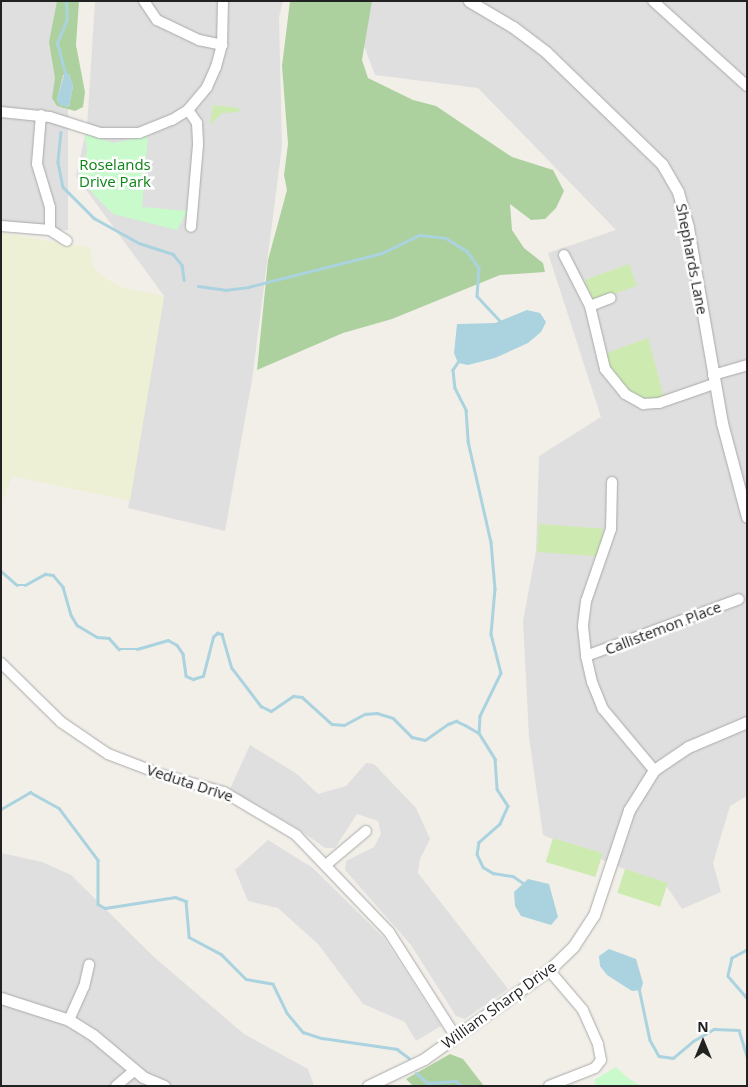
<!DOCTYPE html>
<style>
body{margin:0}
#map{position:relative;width:748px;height:1087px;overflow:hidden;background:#f2efe9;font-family:"Open Sans",sans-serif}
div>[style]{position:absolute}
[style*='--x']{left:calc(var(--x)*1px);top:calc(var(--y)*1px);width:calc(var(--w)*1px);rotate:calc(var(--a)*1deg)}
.residential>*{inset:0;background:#e0dfdf;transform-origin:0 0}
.farmland>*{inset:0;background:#eef0d5}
.grass>*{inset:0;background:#cdebb0;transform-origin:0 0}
.forest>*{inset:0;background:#add19e}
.park>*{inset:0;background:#c8facc}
.water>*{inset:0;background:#aad3df}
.stream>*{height:2.5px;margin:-1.25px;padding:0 1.25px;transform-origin:1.25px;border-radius:1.25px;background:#aad3df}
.roads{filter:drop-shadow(0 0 1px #a9a9a9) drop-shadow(0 0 1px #a9a9a9)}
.minor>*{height:10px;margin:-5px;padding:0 5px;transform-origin:5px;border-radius:5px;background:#fff}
.tertiary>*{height:11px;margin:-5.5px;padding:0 5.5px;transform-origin:5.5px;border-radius:5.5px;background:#fff}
span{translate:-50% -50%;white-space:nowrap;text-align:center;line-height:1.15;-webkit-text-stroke:5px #fff;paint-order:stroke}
.park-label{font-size:15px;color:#0c8416}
.street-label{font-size:15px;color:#222}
.frame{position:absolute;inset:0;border:2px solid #222;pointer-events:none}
.north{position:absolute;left:678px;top:1017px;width:50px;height:50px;-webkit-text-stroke:4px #fff;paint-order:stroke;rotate:0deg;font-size:14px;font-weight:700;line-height:20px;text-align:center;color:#222}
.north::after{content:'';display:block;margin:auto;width:18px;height:22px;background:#222;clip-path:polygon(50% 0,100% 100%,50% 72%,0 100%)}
</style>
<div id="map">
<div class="residential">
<i style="left:1px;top:1px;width:67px;height:229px"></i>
<i style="clip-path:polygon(95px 1px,283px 1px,279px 17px,282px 146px,252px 380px,225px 531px,128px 508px,164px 296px,76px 176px,87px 127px)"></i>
<i style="clip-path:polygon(347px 1px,747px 1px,747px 796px,730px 806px,713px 863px,721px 892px,682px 909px,667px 887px,543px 835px,529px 737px,523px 621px,536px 551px,539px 456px,601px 417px,548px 253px,616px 230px,478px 88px,375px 75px)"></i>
<i style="clip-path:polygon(250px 745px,297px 774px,318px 794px,346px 786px,366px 763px,374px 764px,416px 808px,430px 839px,420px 859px,418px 873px,508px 989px,465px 1019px,456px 1016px,411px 945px,345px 870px,346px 861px,374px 847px,381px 834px,378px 821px,357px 814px,335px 848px,325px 848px,297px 828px,230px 789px)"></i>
<i style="clip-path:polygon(268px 840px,313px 868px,384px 938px,441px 1026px,416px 1041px,405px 1022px,363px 1004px,318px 944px,278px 908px,248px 901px,235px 870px)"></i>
<i style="clip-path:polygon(1px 853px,42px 862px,71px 875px,154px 957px,244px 1034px,308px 1069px,314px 1086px,1px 1086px)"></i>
</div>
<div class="farmland">
<i style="clip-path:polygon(1px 233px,91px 248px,93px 268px,108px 280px,125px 288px,164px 296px,130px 501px,12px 476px,1px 505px)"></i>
</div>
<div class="grass">
<i style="clip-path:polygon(213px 105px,239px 108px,239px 112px,222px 113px,210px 125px)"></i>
<i style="left:629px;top:264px;width:23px;height:47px;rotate:70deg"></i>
<i style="clip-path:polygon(648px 338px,665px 401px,659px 403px,625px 394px,601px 355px)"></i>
<i style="left:539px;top:524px;width:64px;height:28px;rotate:4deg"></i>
<i style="left:553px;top:838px;width:52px;height:25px;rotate:17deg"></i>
<i style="left:625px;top:869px;width:45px;height:25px;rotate:18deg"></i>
</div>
<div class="forest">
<i style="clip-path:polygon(evenodd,57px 1px,79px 1px,76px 45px,85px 92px,83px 107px,75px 111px,57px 106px,52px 98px,55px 78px,49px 42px,57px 1px,69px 74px,73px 86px,69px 107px,60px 105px,57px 100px,63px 75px,69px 74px)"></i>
<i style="clip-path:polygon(290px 1px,372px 1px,362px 60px,368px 78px,413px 100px,436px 106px,512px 157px,553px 170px,564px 191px,556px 208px,545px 219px,531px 220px,510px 204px,512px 230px,524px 248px,543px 263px,545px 272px,500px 275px,392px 319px,343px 333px,257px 370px,268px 260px,287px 190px,284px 175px,288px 144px,282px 66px)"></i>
<i style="clip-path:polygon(450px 1054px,463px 1059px,484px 1086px,413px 1086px,406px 1079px)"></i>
</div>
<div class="park">
<i style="clip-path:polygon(85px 134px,113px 143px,148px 136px,142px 207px,187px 211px,177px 230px,113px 214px,95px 196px,79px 175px,87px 152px)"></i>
<i style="clip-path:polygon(616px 1067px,628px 1078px,641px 1086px,596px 1086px,594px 1080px)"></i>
</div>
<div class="water">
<i style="clip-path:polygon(65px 72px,69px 74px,73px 86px,69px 107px,60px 105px,57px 100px)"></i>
<i style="clip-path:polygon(527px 310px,540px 313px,546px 322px,541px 332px,528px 343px,495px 358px,468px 365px,458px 363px,454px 353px,457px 324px,495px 323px)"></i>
<i style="clip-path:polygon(528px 879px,549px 884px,558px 917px,551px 925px,521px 916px,515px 906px,514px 892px)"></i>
<i style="clip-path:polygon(609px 949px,636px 959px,643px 983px,641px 990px,632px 991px,607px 975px,600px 966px,599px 956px)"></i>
</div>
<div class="stream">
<i style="--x:65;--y:73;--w:31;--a:-105"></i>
<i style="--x:57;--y:43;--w:26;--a:-67"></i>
<i style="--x:67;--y:19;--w:18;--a:-93"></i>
<i style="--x:61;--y:132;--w:30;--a:96"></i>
<i style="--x:58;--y:162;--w:25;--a:79"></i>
<i style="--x:63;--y:187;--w:44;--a:45"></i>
<i style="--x:94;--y:218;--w:51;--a:29.1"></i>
<i style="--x:139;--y:243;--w:36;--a:18"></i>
<i style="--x:173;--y:254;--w:14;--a:51"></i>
<i style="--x:182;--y:265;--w:15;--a:82"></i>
<i style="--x:198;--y:286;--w:27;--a:8"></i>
<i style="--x:225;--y:290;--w:23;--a:-7"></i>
<i style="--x:248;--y:287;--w:138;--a:-14.2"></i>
<i style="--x:382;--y:253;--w:41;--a:-25.9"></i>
<i style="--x:419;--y:235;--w:27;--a:6"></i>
<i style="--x:446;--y:238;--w:25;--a:32"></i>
<i style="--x:467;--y:251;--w:21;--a:55"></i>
<i style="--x:479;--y:268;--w:28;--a:94"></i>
<i style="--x:477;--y:296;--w:34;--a:47"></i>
<i style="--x:459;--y:361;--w:11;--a:124"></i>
<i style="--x:453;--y:370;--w:18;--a:84"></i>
<i style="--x:455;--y:388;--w:25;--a:63"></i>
<i style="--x:466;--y:410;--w:31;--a:86"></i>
<i style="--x:468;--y:441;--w:104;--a:77.2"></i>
<i style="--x:491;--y:542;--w:47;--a:85.1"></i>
<i style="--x:495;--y:589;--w:45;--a:95.1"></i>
<i style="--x:491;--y:634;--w:40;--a:75.6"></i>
<i style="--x:501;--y:673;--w:48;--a:116"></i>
<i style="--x:480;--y:716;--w:17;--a:93"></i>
<i style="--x:1;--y:571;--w:21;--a:41"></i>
<i style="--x:17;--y:585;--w:8;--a:0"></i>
<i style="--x:25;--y:585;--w:23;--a:-29"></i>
<i style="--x:45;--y:574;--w:8;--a:7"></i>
<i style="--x:53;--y:575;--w:16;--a:50"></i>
<i style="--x:63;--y:587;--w:29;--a:74"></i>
<i style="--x:71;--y:615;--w:12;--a:59"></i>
<i style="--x:77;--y:625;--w:23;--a:31"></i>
<i style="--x:97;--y:637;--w:12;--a:5"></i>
<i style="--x:109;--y:638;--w:15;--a:48"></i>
<i style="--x:119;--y:649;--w:18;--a:0"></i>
<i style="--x:137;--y:649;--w:32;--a:-16"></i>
<i style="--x:168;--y:640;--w:10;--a:29"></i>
<i style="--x:177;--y:645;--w:11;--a:56"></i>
<i style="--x:183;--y:654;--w:22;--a:82"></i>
<i style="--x:186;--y:676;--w:8;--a:23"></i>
<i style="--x:193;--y:679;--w:10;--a:-17"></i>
<i style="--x:203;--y:676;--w:40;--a:-75.6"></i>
<i style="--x:213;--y:637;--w:6;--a:-45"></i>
<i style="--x:217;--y:633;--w:5;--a:11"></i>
<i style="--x:222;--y:634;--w:35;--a:74"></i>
<i style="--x:232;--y:668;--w:48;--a:52.7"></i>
<i style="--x:261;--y:706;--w:11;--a:27"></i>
<i style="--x:271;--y:711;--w:27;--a:-34"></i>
<i style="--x:293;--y:696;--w:9;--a:6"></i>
<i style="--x:302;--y:697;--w:40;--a:42"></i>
<i style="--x:332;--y:724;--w:12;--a:5"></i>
<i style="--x:344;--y:725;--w:24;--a:-28"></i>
<i style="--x:365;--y:714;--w:12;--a:-5"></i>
<i style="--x:377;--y:713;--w:17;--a:17"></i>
<i style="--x:393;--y:718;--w:27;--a:45"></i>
<i style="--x:412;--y:737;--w:13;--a:13"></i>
<i style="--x:425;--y:740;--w:28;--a:-35"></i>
<i style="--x:448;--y:724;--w:9;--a:-21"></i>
<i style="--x:456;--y:721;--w:10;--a:24"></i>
<i style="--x:465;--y:725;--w:16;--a:30"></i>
<i style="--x:479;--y:733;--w:31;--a:58"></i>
<i style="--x:495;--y:759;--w:30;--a:86"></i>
<i style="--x:497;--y:789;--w:20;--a:57"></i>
<i style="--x:508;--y:806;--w:20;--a:114"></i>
<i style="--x:500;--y:824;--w:28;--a:139"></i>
<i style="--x:479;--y:842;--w:12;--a:99"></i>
<i style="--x:477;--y:854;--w:14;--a:65"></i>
<i style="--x:483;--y:867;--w:12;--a:31"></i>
<i style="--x:493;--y:873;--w:20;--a:9"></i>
<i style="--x:513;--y:876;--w:12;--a:35"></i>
<i style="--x:1;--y:809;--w:34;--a:-30"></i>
<i style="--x:30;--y:792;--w:33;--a:29"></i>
<i style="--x:59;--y:808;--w:65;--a:53.1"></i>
<i style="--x:98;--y:860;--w:44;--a:90"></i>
<i style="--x:98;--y:904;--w:8;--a:30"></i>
<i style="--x:105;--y:908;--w:71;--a:-8.9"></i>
<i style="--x:175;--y:897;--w:12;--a:20"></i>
<i style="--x:186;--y:901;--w:36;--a:85"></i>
<i style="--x:189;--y:937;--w:36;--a:28"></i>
<i style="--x:221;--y:954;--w:35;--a:45"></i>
<i style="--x:246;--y:979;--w:27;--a:10"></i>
<i style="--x:273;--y:984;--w:32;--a:64"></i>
<i style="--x:287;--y:1013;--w:25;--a:50"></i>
<i style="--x:303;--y:1032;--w:20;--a:18"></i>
<i style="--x:322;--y:1038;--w:76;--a:8.3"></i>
<i style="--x:397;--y:1049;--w:15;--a:37"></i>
<i style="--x:747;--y:950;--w:17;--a:152"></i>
<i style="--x:732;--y:958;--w:18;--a:103"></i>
<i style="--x:728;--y:976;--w:29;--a:49"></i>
<i style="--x:639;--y:988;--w:53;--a:78.1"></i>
<i style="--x:650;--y:1040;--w:18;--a:61"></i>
<i style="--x:659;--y:1056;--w:14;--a:8"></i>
<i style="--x:673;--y:1058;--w:26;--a:-40"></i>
<i style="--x:693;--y:1041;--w:24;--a:-30"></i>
<i style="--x:714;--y:1029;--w:25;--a:2"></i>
<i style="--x:739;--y:1030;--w:27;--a:73"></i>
<i style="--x:416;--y:1073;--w:16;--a:40"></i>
<i style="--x:428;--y:1083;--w:28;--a:-4"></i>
<i style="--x:456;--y:1081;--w:8;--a:40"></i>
</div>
<div class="roads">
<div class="minor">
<i style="--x:144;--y:1;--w:23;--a:56"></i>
<i style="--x:157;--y:20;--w:47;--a:25.5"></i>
<i style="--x:199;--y:40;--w:24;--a:12"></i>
<i style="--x:653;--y:1;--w:127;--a:42.1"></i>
<i style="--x:188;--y:110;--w:16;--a:55"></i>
<i style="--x:197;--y:123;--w:22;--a:87"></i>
<i style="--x:198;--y:145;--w:82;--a:94.9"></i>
<i style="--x:1;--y:112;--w:49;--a:5.8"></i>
<i style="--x:50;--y:117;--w:52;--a:17.7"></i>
<i style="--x:100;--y:133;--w:39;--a:0"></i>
<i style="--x:139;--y:133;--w:35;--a:-22"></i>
<i style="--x:172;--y:120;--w:19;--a:-32"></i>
<i style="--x:188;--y:110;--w:30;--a:-50"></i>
<i style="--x:207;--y:87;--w:22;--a:-66"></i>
<i style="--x:216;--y:67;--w:23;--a:-75"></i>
<i style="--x:222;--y:45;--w:44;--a:-88.7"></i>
<i style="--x:41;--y:115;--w:49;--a:94.7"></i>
<i style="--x:37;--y:164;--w:45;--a:73.2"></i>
<i style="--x:50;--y:207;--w:23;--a:90"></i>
<i style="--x:1;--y:226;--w:49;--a:4.7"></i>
<i style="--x:50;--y:230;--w:20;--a:33"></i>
<i style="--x:564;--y:255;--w:57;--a:63"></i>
<i style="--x:590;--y:306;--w:65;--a:76.6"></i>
<i style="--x:605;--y:369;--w:32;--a:51"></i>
<i style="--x:625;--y:394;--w:21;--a:29"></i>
<i style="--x:643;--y:404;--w:16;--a:-4"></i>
<i style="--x:659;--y:403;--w:58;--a:-19.1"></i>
<i style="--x:590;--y:306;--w:22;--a:-21"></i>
<i style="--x:713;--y:375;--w:35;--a:-16"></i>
<i style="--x:612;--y:482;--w:47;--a:91.2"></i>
<i style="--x:611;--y:529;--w:76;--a:109.1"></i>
<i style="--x:586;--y:601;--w:25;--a:97"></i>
<i style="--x:583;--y:626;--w:30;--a:84"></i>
<i style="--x:586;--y:656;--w:27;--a:77"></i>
<i style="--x:592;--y:682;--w:29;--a:68"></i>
<i style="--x:603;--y:709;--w:80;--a:50.1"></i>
<i style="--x:586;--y:656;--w:163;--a:-20.4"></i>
<i style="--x:1;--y:663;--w:84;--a:44.5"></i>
<i style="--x:61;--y:722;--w:57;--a:34.2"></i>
<i style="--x:108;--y:754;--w:59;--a:20.9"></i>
<i style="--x:163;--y:775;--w:63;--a:15.6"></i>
<i style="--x:224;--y:792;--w:84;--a:30.8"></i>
<i style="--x:296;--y:835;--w:134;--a:46.2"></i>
<i style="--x:389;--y:932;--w:125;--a:57.5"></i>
<i style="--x:327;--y:864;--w:51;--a:-40.2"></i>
<i style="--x:69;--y:1020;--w:36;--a:-66"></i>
<i style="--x:84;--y:987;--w:23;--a:-77"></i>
<i style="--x:116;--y:1086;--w:25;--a:-40"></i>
<i style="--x:549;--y:1086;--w:49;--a:-21.4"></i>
<i style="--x:595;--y:1068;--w:10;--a:-53"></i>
<i style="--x:601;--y:1060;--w:16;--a:-101"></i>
<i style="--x:598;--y:1044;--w:37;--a:-114"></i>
<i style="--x:583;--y:1010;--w:52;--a:-130.4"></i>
</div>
<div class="tertiary">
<i style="--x:469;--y:1;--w:51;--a:30.6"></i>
<i style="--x:513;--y:27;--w:41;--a:37.1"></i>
<i style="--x:546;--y:52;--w:161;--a:44"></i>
<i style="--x:662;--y:164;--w:32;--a:60"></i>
<i style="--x:678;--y:192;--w:37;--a:74"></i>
<i style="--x:688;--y:228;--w:198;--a:80.1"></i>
<i style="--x:722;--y:423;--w:97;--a:75.1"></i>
<i style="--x:1;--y:998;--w:71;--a:17.9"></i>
<i style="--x:69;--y:1020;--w:28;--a:32"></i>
<i style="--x:93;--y:1035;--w:65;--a:40"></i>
<i style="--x:143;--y:1077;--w:23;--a:23"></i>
<i style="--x:368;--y:1086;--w:62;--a:-25.7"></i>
<i style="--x:424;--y:1059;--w:153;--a:-35.5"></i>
<i style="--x:549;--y:970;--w:33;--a:-44"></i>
<i style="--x:573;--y:947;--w:38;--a:-57"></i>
<i style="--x:594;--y:915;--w:111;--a:-71.6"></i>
<i style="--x:629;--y:810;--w:47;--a:-58"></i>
<i style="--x:654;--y:770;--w:41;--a:-34.1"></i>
<i style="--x:688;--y:747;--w:64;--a:-23"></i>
</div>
</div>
<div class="park-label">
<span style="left:115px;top:173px">Roselands<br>Drive Park</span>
</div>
<div class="street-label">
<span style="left:692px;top:259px;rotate:79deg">Shephards Lane</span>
<span style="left:663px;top:628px;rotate:-21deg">Callistemon Place</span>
<span style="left:190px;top:783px;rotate:18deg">Veduta Drive</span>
<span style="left:499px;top:1005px;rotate:-36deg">William Sharp Drive</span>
</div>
<div class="frame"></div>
<div class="north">N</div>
</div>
